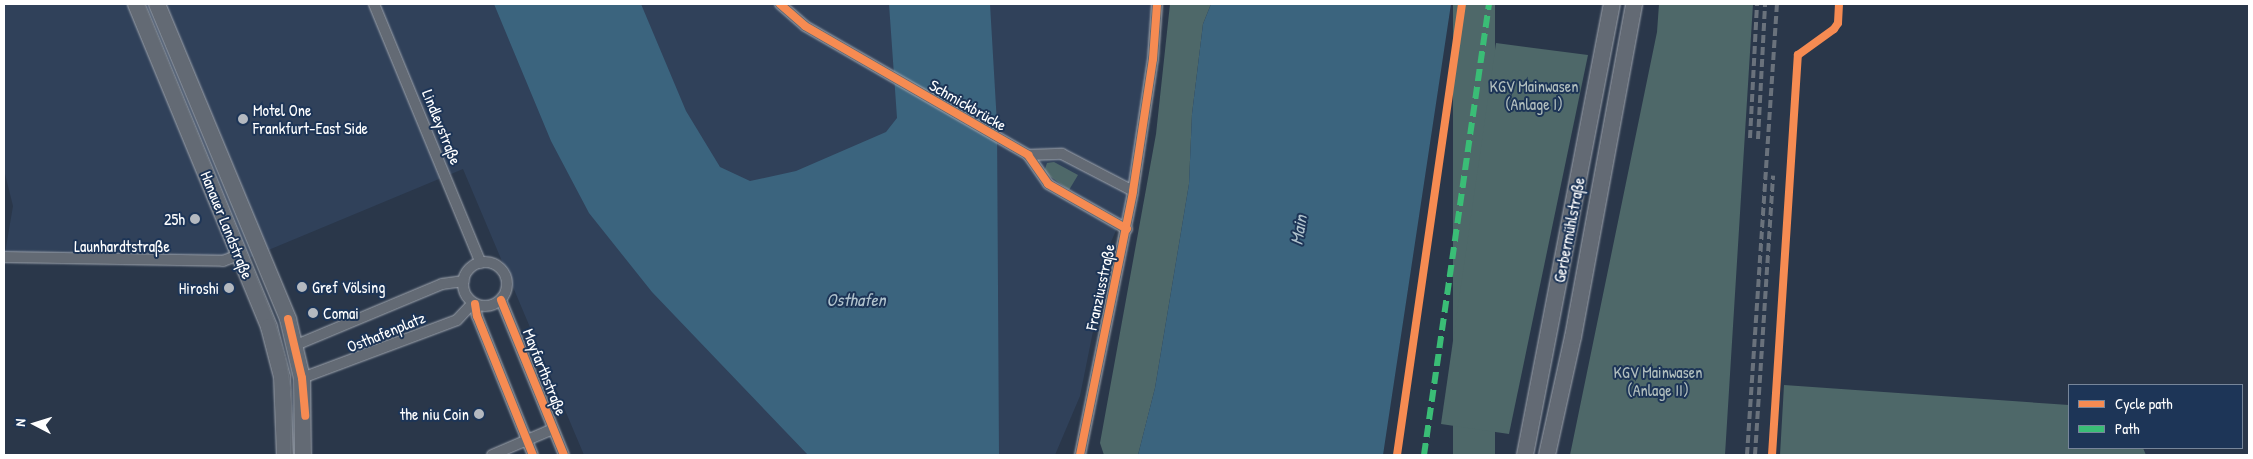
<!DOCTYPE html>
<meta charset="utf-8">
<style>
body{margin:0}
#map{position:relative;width:2253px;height:459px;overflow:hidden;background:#2a374a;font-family:"Patrick Hand",sans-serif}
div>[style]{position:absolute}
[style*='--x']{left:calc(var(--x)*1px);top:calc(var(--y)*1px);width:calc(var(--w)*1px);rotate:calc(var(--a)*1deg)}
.built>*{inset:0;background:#30415a}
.green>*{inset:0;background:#4e6869;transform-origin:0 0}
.water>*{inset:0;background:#3b647e}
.roads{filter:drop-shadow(0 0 1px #9fa5ae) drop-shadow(0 0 1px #9fa5ae)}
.street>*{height:10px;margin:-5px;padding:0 5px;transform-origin:5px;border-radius:5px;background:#636a74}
.street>.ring{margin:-5px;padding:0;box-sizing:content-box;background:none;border:10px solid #636a74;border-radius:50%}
.primary>*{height:16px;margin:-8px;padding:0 8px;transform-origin:8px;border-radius:8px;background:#636a74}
.tram>*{height:1px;margin:-0.5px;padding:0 0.5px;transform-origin:0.5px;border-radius:0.5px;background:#6a727c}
.rail>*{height:4px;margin-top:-2px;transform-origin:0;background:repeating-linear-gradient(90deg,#6a727c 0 8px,transparent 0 12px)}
.quiet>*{height:6px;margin-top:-3px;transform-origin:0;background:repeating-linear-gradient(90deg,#3abd76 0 12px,transparent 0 18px)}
.cycleway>*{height:8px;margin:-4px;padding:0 4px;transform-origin:4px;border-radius:4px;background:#f68b52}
.dots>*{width:14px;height:14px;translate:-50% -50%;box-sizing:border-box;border:2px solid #1d3557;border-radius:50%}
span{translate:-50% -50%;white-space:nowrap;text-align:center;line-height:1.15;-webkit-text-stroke:4px #1d3557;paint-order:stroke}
.park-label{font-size:16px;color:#b2bfbe}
.street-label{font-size:16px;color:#fff}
.poi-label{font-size:16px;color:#fff}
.left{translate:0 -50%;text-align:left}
.right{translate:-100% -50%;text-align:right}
.water-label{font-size:18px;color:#b1c3cd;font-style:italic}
.frame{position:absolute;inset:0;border:5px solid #fff;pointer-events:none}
.legend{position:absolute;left:2068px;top:384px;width:175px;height:65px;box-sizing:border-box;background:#1d3557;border:1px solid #77869a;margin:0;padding:6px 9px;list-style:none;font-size:15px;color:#fff}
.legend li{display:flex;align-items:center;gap:10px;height:25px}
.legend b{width:25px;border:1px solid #77869a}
.north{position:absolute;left:10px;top:399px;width:50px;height:50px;-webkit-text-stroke:4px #1d3557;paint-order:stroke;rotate:275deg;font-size:14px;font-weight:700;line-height:20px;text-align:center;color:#fff}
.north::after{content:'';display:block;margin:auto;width:18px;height:22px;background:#fff;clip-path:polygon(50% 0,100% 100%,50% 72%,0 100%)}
</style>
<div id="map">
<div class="built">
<i style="clip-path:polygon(4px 4px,1157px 4px,1133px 191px,1111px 242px,1080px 396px,1055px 455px,584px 455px,463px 169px,237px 263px,4px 259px,13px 206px,4px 170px)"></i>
</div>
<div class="green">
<i style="clip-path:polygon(1170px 4px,1211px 4px,1203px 24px,1192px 114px,1189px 184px,1155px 388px,1138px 455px,1104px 455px,1100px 443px,1156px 134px)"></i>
<i style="left:1453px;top:4px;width:42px;height:456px"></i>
<i style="clip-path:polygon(1659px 4px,1753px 4px,1725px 455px,1570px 455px,1657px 32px)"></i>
<i style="clip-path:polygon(1496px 43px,1588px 55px,1509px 434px,1441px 424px)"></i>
<i style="clip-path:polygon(1054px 162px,1078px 175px,1069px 190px,1044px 172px,1047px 163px)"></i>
<i style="clip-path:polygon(1784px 385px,2069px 405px,2069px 448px,2143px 448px,2146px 455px,1780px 455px)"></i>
</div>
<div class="water">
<i style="clip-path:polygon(494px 4px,641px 4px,686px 111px,720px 167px,750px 181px,796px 171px,886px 132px,897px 118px,889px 4px,990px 4px,997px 124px,999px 455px,808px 455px,652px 292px,589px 213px,551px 141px)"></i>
<i style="clip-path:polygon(1211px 4px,1451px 4px,1383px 455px,1138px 455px,1155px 388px,1189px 184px,1192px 114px,1203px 24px)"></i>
</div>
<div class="roads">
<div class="street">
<i style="--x:374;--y:4;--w:280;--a:67.6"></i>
<i style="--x:780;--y:4;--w:33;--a:41"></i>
<i style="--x:805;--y:26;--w:258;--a:30"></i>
<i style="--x:1028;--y:155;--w:35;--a:55"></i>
<i style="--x:1048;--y:184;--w:91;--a:29.7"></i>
<i style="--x:1028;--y:155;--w:34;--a:-2"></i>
<i style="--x:1062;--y:154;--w:80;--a:27.5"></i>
<i style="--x:4;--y:257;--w:219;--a:1"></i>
<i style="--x:223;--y:261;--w:17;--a:-21"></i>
<i class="ring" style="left:463px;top:262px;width:34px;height:34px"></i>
<i style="--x:501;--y:300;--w:167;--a:67.9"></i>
<i style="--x:475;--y:304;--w:12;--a:81"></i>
<i style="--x:477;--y:316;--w:150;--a:68.1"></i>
<i style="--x:296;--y:345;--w:158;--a:-22.7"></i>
<i style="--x:442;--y:284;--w:22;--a:-8"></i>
<i style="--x:302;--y:378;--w:165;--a:-20.5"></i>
<i style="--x:457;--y:320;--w:23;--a:-47"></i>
<i style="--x:492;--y:455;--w:66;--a:-23.1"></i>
<i style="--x:1080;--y:455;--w:269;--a:-78.6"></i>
<i style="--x:1133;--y:191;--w:134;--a:-81.4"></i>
<i style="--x:1153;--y:59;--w:55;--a:-85.8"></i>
</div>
<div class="primary">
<i style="--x:136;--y:4;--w:349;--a:67.6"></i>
<i style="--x:269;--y:327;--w:52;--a:75.4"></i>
<i style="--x:282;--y:377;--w:78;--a:87.8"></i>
<i style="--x:157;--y:4;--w:341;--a:67.4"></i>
<i style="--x:288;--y:319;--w:61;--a:76.7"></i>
<i style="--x:302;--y:378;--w:77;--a:89.3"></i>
<i style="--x:1525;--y:455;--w:459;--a:-79.1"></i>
<i style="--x:1547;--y:455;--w:121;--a:-77.6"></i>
<i style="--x:1573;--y:337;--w:339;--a:-79.6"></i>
</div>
</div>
<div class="tram">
<i style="--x:144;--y:4;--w:346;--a:67.7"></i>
<i style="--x:275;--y:324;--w:34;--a:73"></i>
<i style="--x:285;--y:356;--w:39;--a:81"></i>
<i style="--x:291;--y:395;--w:60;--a:91"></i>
</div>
<div class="rail">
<i style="--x:1750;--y:138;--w:134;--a:-87"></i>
<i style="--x:1758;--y:139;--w:135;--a:-87"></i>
<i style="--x:1747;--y:455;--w:452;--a:-86.2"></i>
<i style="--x:1755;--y:455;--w:280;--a:-86.3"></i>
</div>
<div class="quiet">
<i style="--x:1424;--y:455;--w:456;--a:-81.8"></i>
</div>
<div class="cycleway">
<i style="--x:780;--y:4;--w:33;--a:41"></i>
<i style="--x:805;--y:26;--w:258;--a:30"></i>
<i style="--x:1028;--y:155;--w:35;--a:55"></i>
<i style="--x:1048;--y:184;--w:91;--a:29.7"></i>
<i style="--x:501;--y:300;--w:167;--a:67.9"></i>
<i style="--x:475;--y:304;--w:12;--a:81"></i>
<i style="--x:477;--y:316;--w:150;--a:68.1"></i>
<i style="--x:288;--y:319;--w:61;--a:76.7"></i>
<i style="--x:302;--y:378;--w:38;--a:85"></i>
<i style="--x:1080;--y:455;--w:269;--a:-78.6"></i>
<i style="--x:1133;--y:191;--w:134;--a:-81.4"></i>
<i style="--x:1153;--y:59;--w:55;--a:-85.8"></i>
<i style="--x:1397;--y:455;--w:456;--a:-81.8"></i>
<i style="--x:1772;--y:455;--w:401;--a:-86.3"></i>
<i style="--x:1798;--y:55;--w:44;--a:-35.8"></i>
<i style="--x:1834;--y:29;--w:7;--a:-56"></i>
<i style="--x:1838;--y:23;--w:19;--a:-87"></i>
</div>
<div class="dots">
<i style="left:243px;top:119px;background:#b4b9c0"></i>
<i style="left:195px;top:219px;background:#b4b9c0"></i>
<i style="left:302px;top:287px;background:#b4b9c0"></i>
<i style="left:229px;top:288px;background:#b4b9c0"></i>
<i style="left:313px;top:313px;background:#b4b9c0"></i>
<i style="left:479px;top:414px;background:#b4b9c0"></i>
</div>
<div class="park-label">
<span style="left:1534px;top:95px">KGV Mainwasen<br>(Anlage I)</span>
<span style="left:1658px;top:381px">KGV Mainwasen<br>(Anlage II)</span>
</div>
<div class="street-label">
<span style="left:968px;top:105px;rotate:30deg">Schmickbrücke</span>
<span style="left:442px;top:127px;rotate:68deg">Lindleystraße</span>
<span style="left:227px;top:225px;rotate:68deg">Hanauer Landstraße</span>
<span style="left:1569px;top:230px;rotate:-79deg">Gerbermühlstraße</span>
<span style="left:122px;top:246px">Launhardtstraße</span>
<span style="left:1100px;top:287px;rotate:-78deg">Franziusstraße</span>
<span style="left:386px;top:332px;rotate:-22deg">Osthafenplatz</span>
<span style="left:545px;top:372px;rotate:68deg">Mayfarthstraße</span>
</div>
<div class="poi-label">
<span class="left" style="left:253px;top:119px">Motel One<br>Frankfurt-East Side</span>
<span class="right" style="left:185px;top:219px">25h</span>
<span class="left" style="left:312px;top:287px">Gref Völsing</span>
<span class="right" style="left:219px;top:288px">Hiroshi</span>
<span class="left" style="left:323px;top:313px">Comai</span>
<span class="right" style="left:469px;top:414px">the niu Coin</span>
</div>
<div class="water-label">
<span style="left:1299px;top:230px;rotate:-81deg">Main</span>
<span style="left:856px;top:300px">Osthafen</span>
</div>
<div class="frame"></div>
<ul class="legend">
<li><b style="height:6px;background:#f68b52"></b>Cycle path</li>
<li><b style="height:6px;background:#3abd76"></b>Path</li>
</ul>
<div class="north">N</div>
</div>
